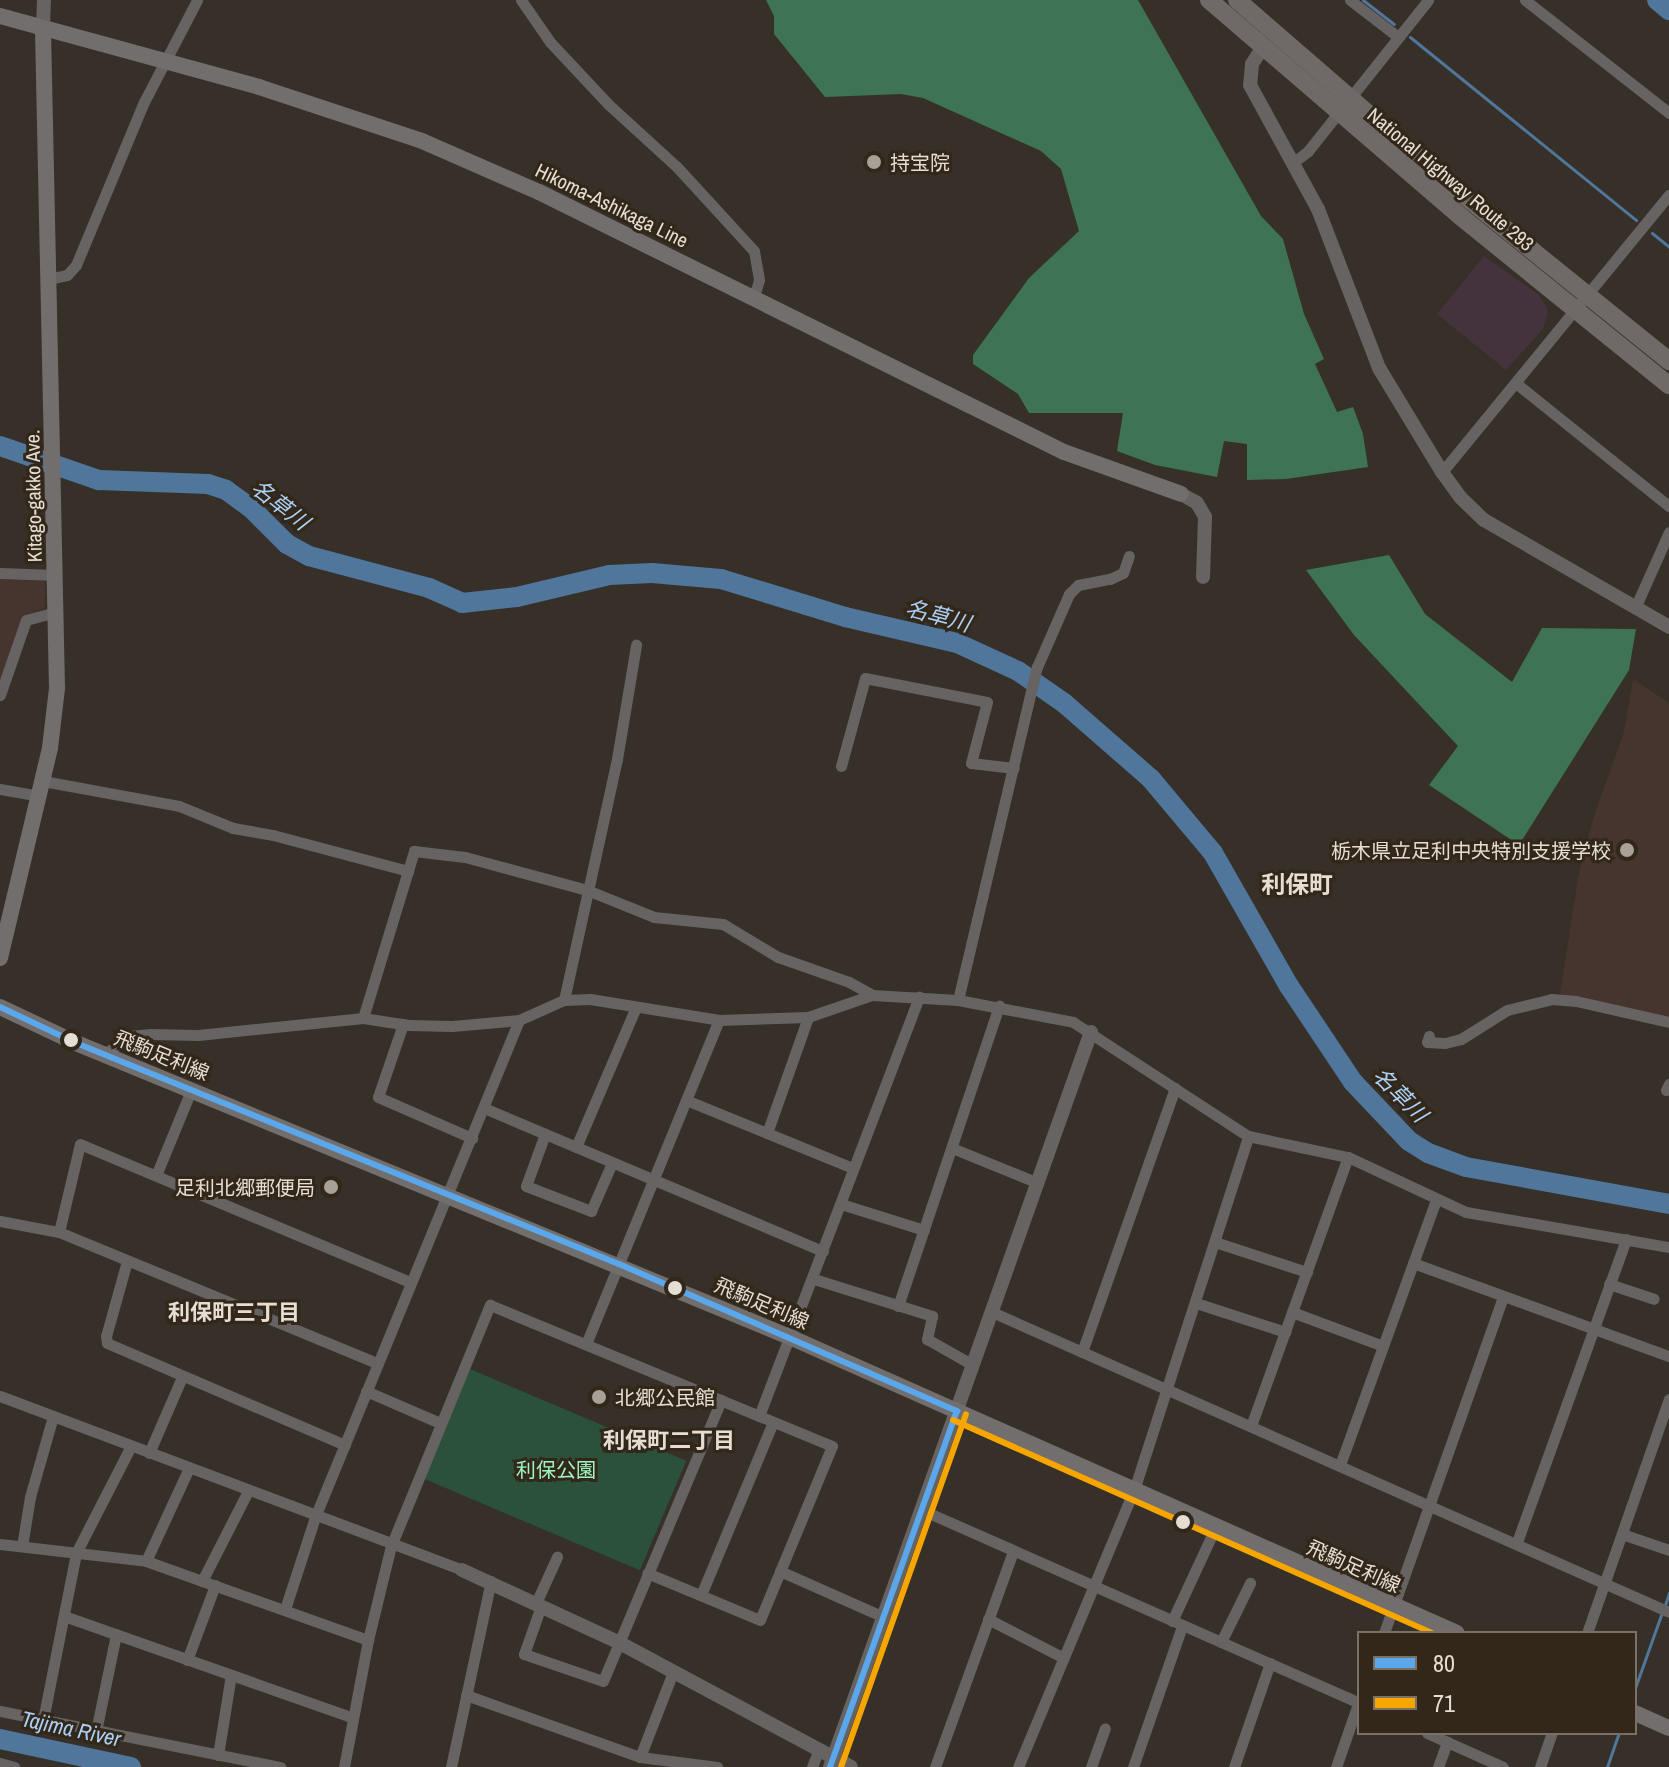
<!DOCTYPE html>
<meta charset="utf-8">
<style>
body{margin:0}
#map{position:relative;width:1669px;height:1767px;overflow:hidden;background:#363028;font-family:"Archivo Narrow","Noto Sans JP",sans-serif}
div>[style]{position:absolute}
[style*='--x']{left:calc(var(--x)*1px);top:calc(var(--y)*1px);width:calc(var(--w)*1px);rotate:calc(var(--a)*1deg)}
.commercial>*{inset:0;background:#44333c}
.education>*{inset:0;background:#46342f}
.green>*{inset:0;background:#2b513b;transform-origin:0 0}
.forest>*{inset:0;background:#3f7356}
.stream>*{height:3px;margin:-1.5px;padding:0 1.5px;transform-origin:1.5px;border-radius:1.5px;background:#50769c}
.river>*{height:20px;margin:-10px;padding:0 10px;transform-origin:10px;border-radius:10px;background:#50769c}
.minor>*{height:11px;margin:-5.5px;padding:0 5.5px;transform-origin:5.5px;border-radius:5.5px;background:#676363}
.tertiary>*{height:14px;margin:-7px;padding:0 7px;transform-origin:7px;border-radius:7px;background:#676363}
.secondary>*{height:16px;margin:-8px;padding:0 8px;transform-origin:8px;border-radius:8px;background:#726e6e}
.trunk>*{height:18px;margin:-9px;padding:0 9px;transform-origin:9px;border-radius:9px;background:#6f6a68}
.bus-1>*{height:6px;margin:-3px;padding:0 3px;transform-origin:3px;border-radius:3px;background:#5aa8eb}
.bus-2>*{height:6px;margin:-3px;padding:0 3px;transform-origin:3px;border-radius:3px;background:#f7a600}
.dots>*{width:22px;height:22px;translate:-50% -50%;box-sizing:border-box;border:4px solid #322718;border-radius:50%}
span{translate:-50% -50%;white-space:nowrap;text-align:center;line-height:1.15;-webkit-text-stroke:6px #322718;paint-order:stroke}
.poi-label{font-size:20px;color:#e5ded4}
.left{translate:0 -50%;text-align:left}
.right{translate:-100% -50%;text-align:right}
.street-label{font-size:20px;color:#e5ded4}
.park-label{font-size:20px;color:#9cf6c4}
.water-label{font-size:22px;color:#abd0f7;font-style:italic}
.neighbourhood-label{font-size:22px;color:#e5ded4;font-weight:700}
.quarter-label{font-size:24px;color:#e5ded4;font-weight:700}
.legend{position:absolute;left:1357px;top:1631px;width:280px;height:104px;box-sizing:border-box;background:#322718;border:2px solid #7a7063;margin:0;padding:10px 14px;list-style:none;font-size:24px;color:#e5ded4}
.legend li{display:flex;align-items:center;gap:16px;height:40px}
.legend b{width:40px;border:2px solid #7a7063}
</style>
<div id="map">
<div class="commercial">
<i style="clip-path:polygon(1484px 256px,1539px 295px,1548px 310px,1543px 329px,1506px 370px,1437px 314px)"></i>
</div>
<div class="education">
<i style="clip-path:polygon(0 579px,45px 581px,45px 608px,22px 617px,0 682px)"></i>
<i style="clip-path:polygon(1633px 679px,1669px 703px,1669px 1018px,1560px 994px,1578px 878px,1592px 822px,1624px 732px)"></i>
</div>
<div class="green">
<i style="left:470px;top:1369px;width:235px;height:119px;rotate:23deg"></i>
</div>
<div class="forest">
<i style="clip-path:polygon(766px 0,1138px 0,1261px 216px,1283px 239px,1304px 314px,1324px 359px,1315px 364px,1337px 412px,1353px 407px,1363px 434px,1368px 467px,1286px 479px,1247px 480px,1247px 444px,1224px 441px,1217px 477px,1155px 465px,1117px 451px,1123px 413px,1029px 413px,1018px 394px,973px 364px,973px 355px,1029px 278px,1079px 231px,1061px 169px,1041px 151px,923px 98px,901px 94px,825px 97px,774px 34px,774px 16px)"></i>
<i style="clip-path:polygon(1389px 555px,1425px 614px,1512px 682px,1542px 628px,1636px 629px,1629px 670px,1519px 845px,1429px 785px,1458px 746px,1354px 635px,1306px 570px)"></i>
</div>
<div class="stream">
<i style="--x:1363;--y:0;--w:39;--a:38"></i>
<i style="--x:1410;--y:37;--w:291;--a:39"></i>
<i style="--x:1652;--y:233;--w:22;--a:39"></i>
<i style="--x:1665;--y:1605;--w:13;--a:-72"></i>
<i style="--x:1635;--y:1688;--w:81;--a:-70.4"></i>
<i style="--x:1607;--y:1767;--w:36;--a:-71"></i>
</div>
<div class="river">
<i style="--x:1657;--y:0;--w:16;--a:40"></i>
<i style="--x:0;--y:446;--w:105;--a:19"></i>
<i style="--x:99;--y:480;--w:109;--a:2.1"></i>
<i style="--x:208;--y:484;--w:19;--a:18"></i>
<i style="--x:226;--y:490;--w:31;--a:36"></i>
<i style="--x:251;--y:508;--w:51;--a:45"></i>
<i style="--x:287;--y:544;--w:25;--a:29"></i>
<i style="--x:309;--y:556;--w:124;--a:14.9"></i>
<i style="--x:429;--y:588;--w:36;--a:24"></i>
<i style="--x:462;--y:603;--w:55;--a:-6.2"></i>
<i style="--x:517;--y:597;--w:95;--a:-13.4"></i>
<i style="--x:609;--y:575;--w:43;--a:-2.7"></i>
<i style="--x:652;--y:573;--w:69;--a:5"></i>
<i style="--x:721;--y:579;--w:130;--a:17"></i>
<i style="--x:845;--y:617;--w:115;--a:13.1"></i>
<i style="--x:957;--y:643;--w:67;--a:24.7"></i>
<i style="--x:1018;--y:671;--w:56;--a:34.8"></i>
<i style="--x:1064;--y:703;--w:116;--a:41.1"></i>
<i style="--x:1151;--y:779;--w:97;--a:50"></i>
<i style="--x:1213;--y:853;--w:153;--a:60.3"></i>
<i style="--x:1289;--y:986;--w:115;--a:56.3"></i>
<i style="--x:1353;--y:1082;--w:81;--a:46.5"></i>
<i style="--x:1409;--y:1141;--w:22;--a:32"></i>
<i style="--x:1428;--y:1153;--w:40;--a:20.2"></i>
<i style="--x:1466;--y:1167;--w:206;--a:10.3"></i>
<i style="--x:0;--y:1739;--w:134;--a:12.1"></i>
</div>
<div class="minor">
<i style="--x:521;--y:0;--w:51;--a:55.4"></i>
<i style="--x:550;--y:42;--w:85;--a:46.9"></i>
<i style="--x:608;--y:104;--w:93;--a:42.4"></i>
<i style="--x:677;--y:167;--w:114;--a:47.5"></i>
<i style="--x:754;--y:251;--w:29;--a:80"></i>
<i style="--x:759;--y:280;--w:17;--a:107"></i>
<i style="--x:1350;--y:0;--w:61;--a:37.6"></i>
<i style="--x:1525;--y:0;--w:183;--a:38.1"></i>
<i style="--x:1294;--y:162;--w:18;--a:-38"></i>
<i style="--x:1308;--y:151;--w:193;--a:-51.5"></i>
<i style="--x:48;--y:279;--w:19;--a:-12"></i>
<i style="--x:67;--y:275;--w:13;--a:-48"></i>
<i style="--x:76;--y:265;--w:177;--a:-67.4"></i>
<i style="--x:144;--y:102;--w:115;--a:-62.5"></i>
<i style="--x:1517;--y:384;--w:195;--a:38.8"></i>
<i style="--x:1442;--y:472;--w:358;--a:-50.7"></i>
<i style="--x:0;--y:573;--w:55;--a:2.1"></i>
<i style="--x:1635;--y:608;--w:83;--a:-65.9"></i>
<i style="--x:0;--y:695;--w:79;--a:-70.9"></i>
<i style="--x:26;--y:620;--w:31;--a:-15"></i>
<i style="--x:841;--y:766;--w:91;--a:-74.7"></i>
<i style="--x:865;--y:678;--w:124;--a:11.1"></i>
<i style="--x:987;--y:702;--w:63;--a:104.7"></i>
<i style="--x:971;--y:763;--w:43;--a:6.6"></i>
<i style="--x:43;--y:781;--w:138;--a:10.4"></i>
<i style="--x:179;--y:806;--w:58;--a:22.2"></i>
<i style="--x:233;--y:828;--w:41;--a:9.9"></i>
<i style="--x:273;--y:835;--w:140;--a:14.9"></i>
<i style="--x:0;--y:789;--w:40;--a:10"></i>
<i style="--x:564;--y:1000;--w:247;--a:-77.6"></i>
<i style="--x:617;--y:759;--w:116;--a:-80.5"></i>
<i style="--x:958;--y:1000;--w:342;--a:-76.7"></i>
<i style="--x:1037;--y:667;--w:80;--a:-66.3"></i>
<i style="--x:1069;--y:594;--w:13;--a:-45"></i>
<i style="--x:1078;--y:585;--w:33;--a:-11"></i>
<i style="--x:1110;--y:579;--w:14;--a:-25"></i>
<i style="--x:1123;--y:573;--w:18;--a:-71"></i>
<i style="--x:363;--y:1018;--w:175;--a:-73"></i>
<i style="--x:414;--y:851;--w:51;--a:6.7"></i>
<i style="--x:465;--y:857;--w:126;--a:15.1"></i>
<i style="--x:587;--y:890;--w:72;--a:21.9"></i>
<i style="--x:654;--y:917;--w:69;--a:5.8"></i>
<i style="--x:723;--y:924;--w:64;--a:31"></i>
<i style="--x:778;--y:957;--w:75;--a:19.4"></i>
<i style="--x:849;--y:982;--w:26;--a:29"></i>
<i style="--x:403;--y:1024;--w:77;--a:108.9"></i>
<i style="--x:378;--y:1097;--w:103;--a:23.6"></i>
<i style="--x:1429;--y:1036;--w:6;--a:108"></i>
<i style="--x:1427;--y:1042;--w:18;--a:3"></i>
<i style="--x:1445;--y:1043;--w:16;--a:-14"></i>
<i style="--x:1461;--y:1039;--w:54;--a:-32.2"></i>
<i style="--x:1507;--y:1010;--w:46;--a:-13.7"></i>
<i style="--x:1552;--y:999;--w:24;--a:5"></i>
<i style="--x:1576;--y:1001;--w:95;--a:12.7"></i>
<i style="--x:104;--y:1054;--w:32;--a:-34"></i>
<i style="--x:131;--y:1036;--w:19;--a:-6"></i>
<i style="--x:150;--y:1034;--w:48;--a:1.2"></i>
<i style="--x:198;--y:1035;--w:166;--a:-5.9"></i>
<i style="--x:363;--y:1018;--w:46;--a:8.8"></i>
<i style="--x:408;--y:1025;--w:44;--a:1.3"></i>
<i style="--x:452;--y:1026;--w:67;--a:-5.1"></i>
<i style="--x:519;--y:1020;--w:49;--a:-24"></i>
<i style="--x:564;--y:1000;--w:26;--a:-2"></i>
<i style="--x:590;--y:999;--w:131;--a:9.2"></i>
<i style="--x:719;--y:1020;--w:89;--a:-1.9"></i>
<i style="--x:808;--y:1017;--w:68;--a:-19"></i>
<i style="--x:872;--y:995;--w:86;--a:3.3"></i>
<i style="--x:958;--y:1000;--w:117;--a:10.8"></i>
<i style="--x:1073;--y:1022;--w:209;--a:33.1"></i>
<i style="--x:1248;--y:1136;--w:102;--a:11.9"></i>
<i style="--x:1348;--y:1157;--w:130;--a:25"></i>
<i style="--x:1466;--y:1212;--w:206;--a:9.8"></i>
<i style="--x:1666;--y:1090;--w:7;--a:-63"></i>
<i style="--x:686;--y:1100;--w:180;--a:22.2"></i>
<i style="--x:484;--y:1108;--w:368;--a:22.9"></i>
<i style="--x:767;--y:1133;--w:123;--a:-70.5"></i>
<i style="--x:545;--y:1134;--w:55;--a:110.1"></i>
<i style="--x:526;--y:1186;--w:70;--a:21"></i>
<i style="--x:591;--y:1211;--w:52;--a:-66.4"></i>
<i style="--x:576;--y:1147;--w:152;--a:-66.8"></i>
<i style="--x:952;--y:1148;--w:93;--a:22.1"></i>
<i style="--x:157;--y:1173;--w:92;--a:-67.6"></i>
<i style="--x:841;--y:1204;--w:87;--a:17.4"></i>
<i style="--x:0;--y:1221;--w:60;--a:10.6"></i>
<i style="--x:59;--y:1232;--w:344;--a:22.4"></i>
<i style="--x:59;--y:1232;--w:90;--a:-76.6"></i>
<i style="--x:80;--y:1144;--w:358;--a:22.7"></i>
<i style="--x:1215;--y:1242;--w:97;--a:18.1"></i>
<i style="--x:127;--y:1261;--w:78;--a:105.6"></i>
<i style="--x:106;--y:1336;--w:7;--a:82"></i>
<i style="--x:107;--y:1343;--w:259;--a:23.2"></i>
<i style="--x:1413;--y:1263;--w:272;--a:20"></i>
<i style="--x:814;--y:1279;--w:124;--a:17.4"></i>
<i style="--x:932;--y:1316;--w:24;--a:102"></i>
<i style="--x:927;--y:1339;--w:53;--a:29.5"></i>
<i style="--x:1609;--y:1284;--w:47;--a:18.4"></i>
<i style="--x:1196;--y:1303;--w:94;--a:18"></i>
<i style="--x:898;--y:1306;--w:317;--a:-71.4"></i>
<i style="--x:992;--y:1312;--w:740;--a:23.9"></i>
<i style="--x:1292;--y:1312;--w:97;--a:20.5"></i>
<i style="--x:586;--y:1344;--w:350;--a:-67.7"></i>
<i style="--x:1082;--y:1352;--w:280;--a:-70.6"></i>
<i style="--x:366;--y:1391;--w:81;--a:23.4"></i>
<i style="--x:0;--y:1396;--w:494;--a:20.6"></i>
<i style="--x:759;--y:1416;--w:449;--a:-69.1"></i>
<i style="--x:1251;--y:1426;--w:286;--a:-70.2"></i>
<i style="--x:149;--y:1453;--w:83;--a:-66.5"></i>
<i style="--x:1340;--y:1465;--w:282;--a:-70.1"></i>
<i style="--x:922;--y:1510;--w:478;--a:23.8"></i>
<i style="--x:1622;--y:1534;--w:50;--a:18.8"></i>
<i style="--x:1517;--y:1542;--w:322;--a:-70.2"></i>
<i style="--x:0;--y:1544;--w:147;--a:6.6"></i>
<i style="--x:146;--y:1561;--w:236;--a:19.6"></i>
<i style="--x:22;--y:1546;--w:50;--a:-80.7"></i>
<i style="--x:30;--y:1497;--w:84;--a:-74.1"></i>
<i style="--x:146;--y:1561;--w:102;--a:-65.2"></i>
<i style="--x:780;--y:1571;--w:114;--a:23.9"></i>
<i style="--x:202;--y:1581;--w:101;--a:-62.9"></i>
<i style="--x:701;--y:1595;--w:187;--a:-67.4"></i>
<i style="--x:536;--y:1603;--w:51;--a:-65.5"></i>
<i style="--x:541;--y:1606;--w:51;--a:109.5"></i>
<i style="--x:524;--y:1654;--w:83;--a:18.9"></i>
<i style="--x:603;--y:1681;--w:305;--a:-67.2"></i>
<i style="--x:285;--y:1609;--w:97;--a:-71.9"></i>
<i style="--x:315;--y:1517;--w:537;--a:-67.68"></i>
<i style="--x:64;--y:1616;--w:306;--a:19.4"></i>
<i style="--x:988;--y:1619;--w:85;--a:27.2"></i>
<i style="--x:1172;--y:1621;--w:105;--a:-65.1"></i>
<i style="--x:1384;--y:1633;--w:356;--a:-70.5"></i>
<i style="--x:1587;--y:1633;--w:248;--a:-70.7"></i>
<i style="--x:1221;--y:1642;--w:66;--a:-63.8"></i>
<i style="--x:187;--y:1660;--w:80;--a:-69.5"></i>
<i style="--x:466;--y:1695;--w:185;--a:19.6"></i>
<i style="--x:640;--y:1757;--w:91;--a:-68.8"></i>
<i style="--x:0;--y:1711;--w:286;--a:11.3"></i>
<i style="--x:43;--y:1720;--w:170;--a:-78.8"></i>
<i style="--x:76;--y:1553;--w:120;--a:-62.8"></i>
<i style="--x:96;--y:1731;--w:99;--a:-78.3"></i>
<i style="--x:1427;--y:1733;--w:83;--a:24.1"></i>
<i style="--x:218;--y:1755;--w:81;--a:-80.8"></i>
<i style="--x:640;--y:1757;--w:78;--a:7.4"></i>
<i style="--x:0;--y:1763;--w:15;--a:16"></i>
<i style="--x:344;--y:1767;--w:129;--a:-79.3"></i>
<i style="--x:368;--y:1640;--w:97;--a:-76.3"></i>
<i style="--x:391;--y:1546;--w:261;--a:-67.7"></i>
<i style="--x:490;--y:1305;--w:370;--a:22.4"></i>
<i style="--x:832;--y:1446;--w:188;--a:112.5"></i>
<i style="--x:760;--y:1620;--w:122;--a:-157.4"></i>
<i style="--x:451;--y:1767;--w:190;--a:-77.9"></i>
<i style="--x:812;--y:1767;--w:17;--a:-69"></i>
<i style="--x:935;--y:1767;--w:230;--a:-70.1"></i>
<i style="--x:1018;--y:1767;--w:300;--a:-67.3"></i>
<i style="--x:1134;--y:1490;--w:372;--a:-72.1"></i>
<i style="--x:1091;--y:1767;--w:41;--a:-70.3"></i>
<i style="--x:1133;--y:1767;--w:149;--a:-70.8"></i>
<i style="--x:1234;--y:1767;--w:110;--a:-70.9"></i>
<i style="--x:1336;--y:1767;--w:70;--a:-70.8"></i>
<i style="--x:1438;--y:1767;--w:27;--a:-70"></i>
<i style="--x:1540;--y:1767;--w:36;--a:-71"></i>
</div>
<div class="tertiary">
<i style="--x:43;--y:28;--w:28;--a:-88"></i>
<i style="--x:1263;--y:47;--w:20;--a:123"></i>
<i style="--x:1252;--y:64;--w:21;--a:95"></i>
<i style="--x:1250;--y:85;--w:141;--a:61.3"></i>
<i style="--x:1318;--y:209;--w:170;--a:69"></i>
<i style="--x:1379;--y:368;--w:122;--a:58.8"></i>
<i style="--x:1442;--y:472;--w:32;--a:54"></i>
<i style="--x:1461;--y:498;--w:32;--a:44"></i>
<i style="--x:1484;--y:520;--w:214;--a:30"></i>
<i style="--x:1181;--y:494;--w:18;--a:29"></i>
<i style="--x:1197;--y:503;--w:16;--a:60"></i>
<i style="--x:1205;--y:517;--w:60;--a:91.9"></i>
<i style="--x:462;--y:1570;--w:172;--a:24.8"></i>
<i style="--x:618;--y:1642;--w:264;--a:28.2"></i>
<i style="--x:830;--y:1767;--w:780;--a:-70.45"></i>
</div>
<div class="secondary">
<i style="--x:0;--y:16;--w:269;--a:15.3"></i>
<i style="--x:259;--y:87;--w:172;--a:18.3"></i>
<i style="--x:422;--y:141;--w:128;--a:23.6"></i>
<i style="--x:539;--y:192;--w:586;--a:26.35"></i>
<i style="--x:1064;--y:452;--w:124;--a:19.7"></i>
<i style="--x:0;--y:958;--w:216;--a:-76.6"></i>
<i style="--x:50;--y:748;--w:60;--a:-83.3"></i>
<i style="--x:57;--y:688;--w:660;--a:-91.22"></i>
<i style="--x:0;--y:1007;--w:84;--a:25.3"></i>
<i style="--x:76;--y:1043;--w:774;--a:22.39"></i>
<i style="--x:792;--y:1338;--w:727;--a:23.92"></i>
<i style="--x:1635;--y:1713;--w:37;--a:24"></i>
</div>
<div class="trunk">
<i style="--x:1209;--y:0;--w:331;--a:40.7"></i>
<i style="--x:1460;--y:216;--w:269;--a:39"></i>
<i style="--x:1237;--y:0;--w:276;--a:40.9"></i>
<i style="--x:1446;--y:181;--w:287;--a:38.9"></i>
</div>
<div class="bus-1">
<i style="--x:0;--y:1007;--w:84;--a:25.3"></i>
<i style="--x:76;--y:1043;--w:586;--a:22.15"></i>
<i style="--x:619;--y:1264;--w:369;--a:23.5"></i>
<i style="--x:830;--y:1767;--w:378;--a:-70.4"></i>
</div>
<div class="bus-2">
<i style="--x:953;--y:1420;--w:524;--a:23.97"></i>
<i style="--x:841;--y:1767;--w:374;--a:-70.5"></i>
</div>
<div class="dots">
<i style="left:874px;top:162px;background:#a8a198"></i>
<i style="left:1627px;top:850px;background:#a8a198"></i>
<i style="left:71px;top:1040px;background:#e5ded4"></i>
<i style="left:331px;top:1187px;background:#a8a198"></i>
<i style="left:675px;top:1288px;background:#e5ded4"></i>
<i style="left:599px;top:1397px;background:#a8a198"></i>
<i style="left:1183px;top:1522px;background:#e5ded4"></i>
</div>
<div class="poi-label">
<span class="left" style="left:890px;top:162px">持宝院</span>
<span class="right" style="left:1611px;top:850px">栃木県立足利中央特別支援学校</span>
<span class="right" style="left:315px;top:1187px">足利北郷郵便局</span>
<span class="left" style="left:615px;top:1397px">北郷公民館</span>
</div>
<div class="street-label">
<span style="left:1451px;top:179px;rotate:40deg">National Highway Route 293</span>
<span style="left:612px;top:205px;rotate:26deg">Hikoma-Ashikaga Line</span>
<span style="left:33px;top:496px;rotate:-91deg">Kitago-gakko Ave.</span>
<span style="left:162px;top:1055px;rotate:22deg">飛駒足利線</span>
<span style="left:762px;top:1303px;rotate:23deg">飛駒足利線</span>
<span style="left:1354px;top:1566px;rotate:24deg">飛駒足利線</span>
</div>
<div class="park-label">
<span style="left:556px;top:1469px">利保公園</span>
</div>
<div class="water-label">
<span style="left:280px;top:505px;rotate:38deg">名草川</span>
<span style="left:938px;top:616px;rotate:15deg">名草川</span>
<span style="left:1400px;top:1095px;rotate:45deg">名草川</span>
<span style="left:71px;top:1729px;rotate:12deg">Tajima River</span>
</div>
<div class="neighbourhood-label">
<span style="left:234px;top:1313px">利保町三丁目</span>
<span style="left:669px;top:1441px">利保町二丁目</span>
</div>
<div class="quarter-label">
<span style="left:1297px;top:885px">利保町</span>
</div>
<ul class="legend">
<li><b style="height:10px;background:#5aa8eb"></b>80</li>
<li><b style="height:10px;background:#f7a600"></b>71</li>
</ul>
</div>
